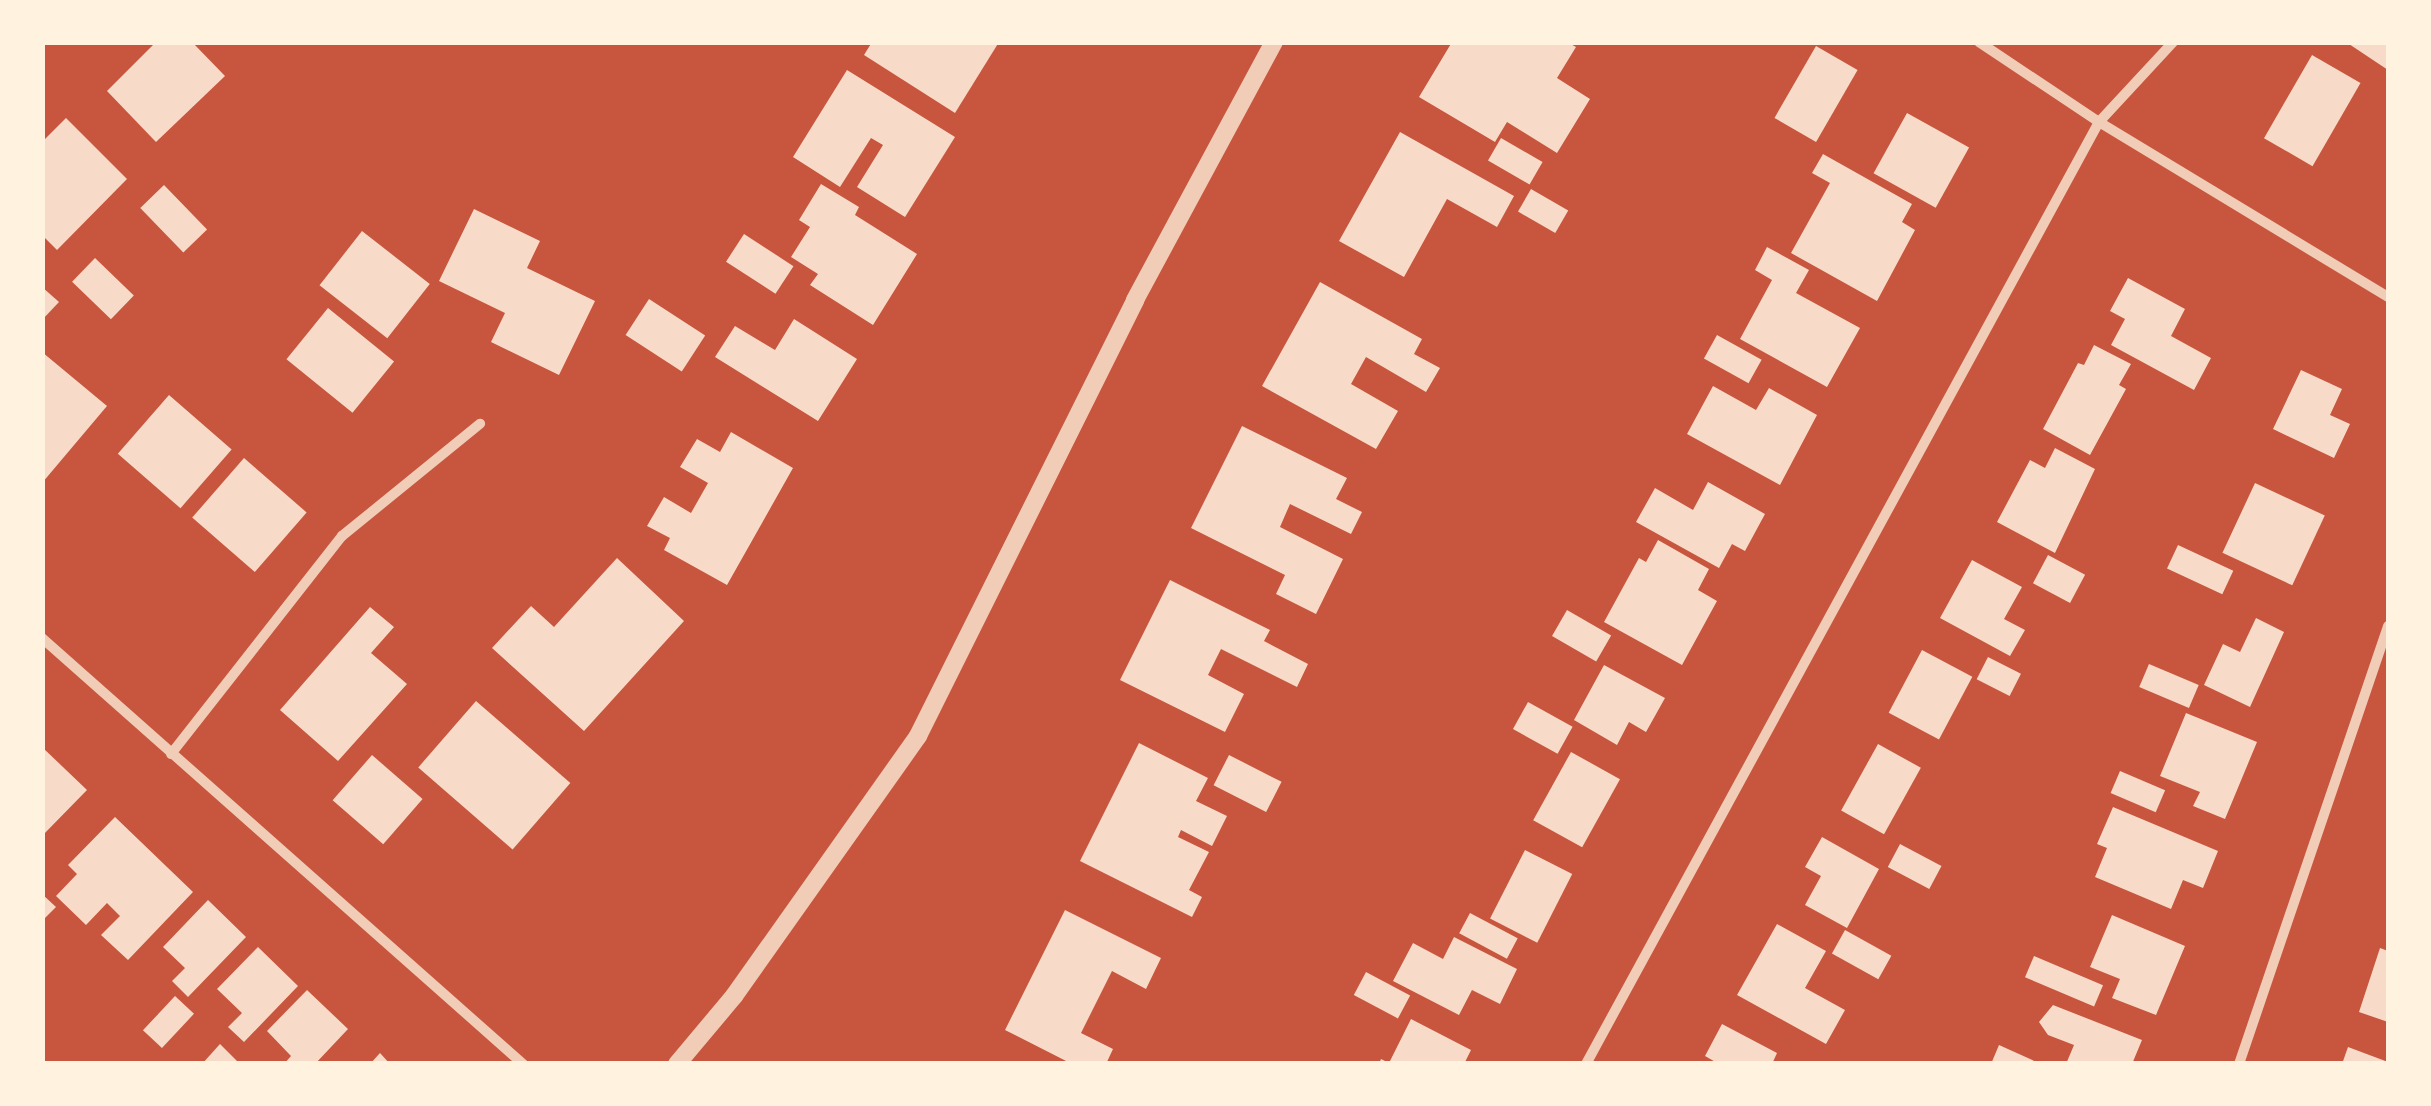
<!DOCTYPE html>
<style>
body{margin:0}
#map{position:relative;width:2431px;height:1106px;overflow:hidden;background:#c8553d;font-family:"Nunito Sans",sans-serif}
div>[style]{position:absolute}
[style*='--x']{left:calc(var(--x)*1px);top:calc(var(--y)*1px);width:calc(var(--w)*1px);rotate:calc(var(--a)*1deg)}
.building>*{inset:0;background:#f7dbc8;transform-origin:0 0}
.minor>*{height:10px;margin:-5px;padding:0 5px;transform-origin:5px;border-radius:5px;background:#f1ccb7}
.tertiary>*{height:18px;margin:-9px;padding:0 9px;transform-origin:9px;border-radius:9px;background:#f1ccb7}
span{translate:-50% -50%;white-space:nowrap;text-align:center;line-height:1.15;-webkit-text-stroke:10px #fff3e0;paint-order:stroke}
.frame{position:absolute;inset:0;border:45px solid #fff3e0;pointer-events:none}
</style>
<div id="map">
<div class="building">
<i style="clip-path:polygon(156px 42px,192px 42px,225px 76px,156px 142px,107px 91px)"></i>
<i style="clip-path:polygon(872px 42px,999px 42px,955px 113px,864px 55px)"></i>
<i style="clip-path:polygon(1452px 42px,1567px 42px,1576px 47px,1557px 78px,1590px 99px,1557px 153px,1507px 122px,1495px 142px,1419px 97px)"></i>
<i style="clip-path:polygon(2346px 42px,2388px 42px,2388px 70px)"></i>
<i style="left:1816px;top:46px;width:48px;height:83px;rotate:30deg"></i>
<i style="left:2312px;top:55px;width:56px;height:96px;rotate:30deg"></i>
<i style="clip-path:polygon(847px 70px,955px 137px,905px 217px,857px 187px,883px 145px,871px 138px,840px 187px,793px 157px)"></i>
<i style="left:1907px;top:113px;width:71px;height:69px;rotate:29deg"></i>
<i style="clip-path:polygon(66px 118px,127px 179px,57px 250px,42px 235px,42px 142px)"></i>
<i style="clip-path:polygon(1400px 132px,1514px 196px,1497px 227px,1447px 199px,1404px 277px,1339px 241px)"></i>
<i style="left:1501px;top:138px;width:48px;height:26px;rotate:30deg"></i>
<i style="clip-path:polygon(1823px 154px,1912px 204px,1902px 222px,1915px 230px,1877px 301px,1791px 253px,1830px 183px,1812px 173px)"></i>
<i style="clip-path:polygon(821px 184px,859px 207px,855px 215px,917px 254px,873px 325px,810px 285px,818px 274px,791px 257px,810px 227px,799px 220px)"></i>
<i style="left:164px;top:185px;width:62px;height:33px;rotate:46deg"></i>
<i style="left:1531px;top:189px;width:43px;height:26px;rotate:30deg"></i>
<i style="clip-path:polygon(474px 209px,540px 241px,527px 268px,595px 301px,559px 375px,491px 342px,505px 313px,439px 281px)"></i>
<i style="left:362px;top:231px;width:86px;height:69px;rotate:38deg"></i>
<i style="left:744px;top:234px;width:59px;height:33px;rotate:33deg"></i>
<i style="clip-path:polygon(1767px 247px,1809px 270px,1796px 293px,1860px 328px,1827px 387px,1740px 339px,1772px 280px,1755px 270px)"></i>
<i style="left:95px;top:258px;width:54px;height:33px;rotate:44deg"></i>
<i style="clip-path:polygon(2128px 278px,2185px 309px,2171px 336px,2211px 358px,2194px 390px,2111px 345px,2125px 319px,2110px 311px)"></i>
<i style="clip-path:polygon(1320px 282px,1422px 339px,1414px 354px,1440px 368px,1426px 392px,1366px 357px,1351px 384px,1398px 411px,1376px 449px,1262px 386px)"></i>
<i style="clip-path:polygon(42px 287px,59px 302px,42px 320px)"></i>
<i style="left:649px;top:299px;width:67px;height:43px;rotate:33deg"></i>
<i style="left:328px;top:308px;width:85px;height:66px;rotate:39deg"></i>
<i style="clip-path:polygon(794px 319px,857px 359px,818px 421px,715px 357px,735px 326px,775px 350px)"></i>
<i style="left:1717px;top:335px;width:51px;height:27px;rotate:29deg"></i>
<i style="clip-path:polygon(2094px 345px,2131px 364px,2119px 385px,2126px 389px,2090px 455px,2043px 429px,2078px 363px,2084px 365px)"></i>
<i style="clip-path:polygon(42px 352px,107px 406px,42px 483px)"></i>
<i style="clip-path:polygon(2301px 370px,2342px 389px,2330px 415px,2350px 424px,2334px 458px,2273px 429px)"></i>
<i style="clip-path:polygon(1713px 386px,1756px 410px,1769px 388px,1817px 415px,1780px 485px,1687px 434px)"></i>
<i style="left:169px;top:395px;width:83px;height:78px;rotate:41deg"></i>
<i style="clip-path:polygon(1242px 426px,1347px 478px,1336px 499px,1362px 512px,1351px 534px,1290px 504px,1280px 527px,1343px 559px,1316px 614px,1276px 594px,1285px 575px,1191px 528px)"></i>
<i style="clip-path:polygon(731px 432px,793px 468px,727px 585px,664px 550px,670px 538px,647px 526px,664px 497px,691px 513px,708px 483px,680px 467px,697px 439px,720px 452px)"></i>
<i style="clip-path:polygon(2055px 448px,2095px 469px,2055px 553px,1997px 522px,2030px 460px,2045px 468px)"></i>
<i style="left:244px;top:458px;width:83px;height:79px;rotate:41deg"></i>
<i style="clip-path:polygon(1708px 482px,1765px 514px,1745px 551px,1732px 544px,1719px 568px,1636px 522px,1655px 488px,1693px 510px)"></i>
<i style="left:2255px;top:483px;width:77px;height:77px;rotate:25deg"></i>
<i style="clip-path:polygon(1658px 540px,1709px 569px,1698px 590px,1717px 601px,1682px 665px,1604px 622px,1639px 558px,1646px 562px)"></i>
<i style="left:2178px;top:545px;width:61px;height:26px;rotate:25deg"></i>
<i style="left:2048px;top:555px;width:42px;height:32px;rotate:28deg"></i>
<i style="clip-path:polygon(617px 558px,684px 621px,584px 731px,492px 648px,531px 606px,554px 627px)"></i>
<i style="clip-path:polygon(1972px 560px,2022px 587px,2004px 619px,2025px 630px,2010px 656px,1940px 618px)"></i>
<i style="clip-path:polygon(1170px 580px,1270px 630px,1264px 641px,1308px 664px,1297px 687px,1221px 649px,1208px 675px,1244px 694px,1225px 732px,1120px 680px)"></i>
<i style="clip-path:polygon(370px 607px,394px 627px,371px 653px,407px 684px,338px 761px,280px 710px)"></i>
<i style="left:1567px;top:610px;width:51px;height:30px;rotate:30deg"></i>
<i style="clip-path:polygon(2256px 618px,2284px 632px,2250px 707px,2204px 685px,2223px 644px,2240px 652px)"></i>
<i style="left:1922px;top:650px;width:57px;height:71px;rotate:28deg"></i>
<i style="left:1988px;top:657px;width:37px;height:25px;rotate:27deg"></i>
<i style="left:2149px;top:664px;width:54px;height:25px;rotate:23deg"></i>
<i style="clip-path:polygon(1604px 665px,1665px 698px,1646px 732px,1629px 722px,1617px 745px,1574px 720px)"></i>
<i style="left:476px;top:701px;width:125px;height:88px;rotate:41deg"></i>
<i style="left:1528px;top:702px;width:51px;height:31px;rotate:29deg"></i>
<i style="clip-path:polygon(2186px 713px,2257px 742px,2225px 819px,2193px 806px,2200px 792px,2160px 776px)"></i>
<i style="clip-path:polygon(1139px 743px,1208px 778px,1196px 801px,1227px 816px,1212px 846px,1181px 830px,1178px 837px,1209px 852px,1189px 890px,1202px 897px,1192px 917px,1080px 861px)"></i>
<i style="left:1878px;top:744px;width:49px;height:76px;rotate:29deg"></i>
<i style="clip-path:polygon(42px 747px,87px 790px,42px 836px)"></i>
<i style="left:1571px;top:752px;width:56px;height:78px;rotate:29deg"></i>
<i style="left:372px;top:755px;width:67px;height:60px;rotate:41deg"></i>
<i style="left:1229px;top:755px;width:59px;height:34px;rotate:27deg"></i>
<i style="left:2120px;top:771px;width:49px;height:24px;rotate:23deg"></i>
<i style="clip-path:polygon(2113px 807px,2218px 851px,2203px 888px,2183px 880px,2171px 909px,2095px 877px,2107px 848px,2097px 844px)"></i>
<i style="clip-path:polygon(115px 817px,193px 892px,128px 960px,101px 935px,120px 916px,107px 903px,86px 925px,56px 896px,77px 874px,68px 865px)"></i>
<i style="clip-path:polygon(1822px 837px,1879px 869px,1847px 928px,1805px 905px,1821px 876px,1805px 867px)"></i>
<i style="left:1900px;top:844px;width:47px;height:26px;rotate:28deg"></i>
<i style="left:1525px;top:850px;width:53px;height:77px;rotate:27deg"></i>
<i style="clip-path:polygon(42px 894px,56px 907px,42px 921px)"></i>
<i style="clip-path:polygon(208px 900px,246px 937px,188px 997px,172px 981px,185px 968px,163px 947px)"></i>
<i style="clip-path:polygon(1065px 910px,1161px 958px,1146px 989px,1112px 971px,1081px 1033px,1113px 1049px,1106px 1064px,1072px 1064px,1005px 1030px)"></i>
<i style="left:1470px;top:913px;width:54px;height:23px;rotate:28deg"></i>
<i style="clip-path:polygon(2112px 915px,2185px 946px,2156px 1015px,2112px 998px,2120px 979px,2090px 967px)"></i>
<i style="clip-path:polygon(1777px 924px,1826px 951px,1805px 988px,1845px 1010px,1826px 1044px,1737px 995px)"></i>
<i style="left:1845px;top:930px;width:53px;height:27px;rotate:29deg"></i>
<i style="clip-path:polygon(1454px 937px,1517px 969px,1500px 1004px,1472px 990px,1459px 1015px,1393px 981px,1413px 943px,1443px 959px)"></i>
<i style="clip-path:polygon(258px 947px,298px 986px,244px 1042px,228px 1027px,242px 1013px,217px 989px)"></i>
<i style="clip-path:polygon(2380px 948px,2388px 951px,2388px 1022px,2359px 1012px)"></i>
<i style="left:2034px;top:956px;width:75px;height:23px;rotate:23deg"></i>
<i style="left:1366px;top:972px;width:50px;height:26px;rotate:28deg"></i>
<i style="clip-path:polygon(307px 990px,348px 1029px,315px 1064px,284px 1064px,291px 1056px,267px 1031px)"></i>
<i style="left:175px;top:996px;width:26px;height:47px;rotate:43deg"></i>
<i style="clip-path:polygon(2053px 1005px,2142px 1040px,2132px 1064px,2066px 1064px,2074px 1045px,2048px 1035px,2039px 1022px)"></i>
<i style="clip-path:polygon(1411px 1019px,1471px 1050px,1464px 1064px,1379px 1064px,1381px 1059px,1389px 1063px)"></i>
<i style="clip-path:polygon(1722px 1024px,1777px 1053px,1772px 1064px,1719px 1064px,1705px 1056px)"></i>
<i style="clip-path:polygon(220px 1044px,240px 1064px,202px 1064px)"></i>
<i style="clip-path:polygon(1999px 1045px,2041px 1064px,1991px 1064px)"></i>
<i style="clip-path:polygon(2348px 1047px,2388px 1062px,2388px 1064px,2342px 1064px)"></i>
<i style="clip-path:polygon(380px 1053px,390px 1064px,370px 1064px)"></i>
</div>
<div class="minor">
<i style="--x:1979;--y:42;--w:144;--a:33.7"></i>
<i style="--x:2099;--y:122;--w:338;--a:31.2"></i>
<i style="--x:42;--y:638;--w:643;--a:41.53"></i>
<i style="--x:171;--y:754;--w:277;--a:-51.9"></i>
<i style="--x:342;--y:536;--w:178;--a:-39.1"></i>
<i style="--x:1586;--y:1064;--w:1073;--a:-61.43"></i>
<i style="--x:2099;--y:122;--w:109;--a:-47.2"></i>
<i style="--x:2239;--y:1064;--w:463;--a:-71.2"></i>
</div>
<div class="tertiary">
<i style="--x:677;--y:1064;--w:89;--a:-50"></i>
<i style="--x:734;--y:996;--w:319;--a:-54.7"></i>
<i style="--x:918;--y:736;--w:487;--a:-63.5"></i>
<i style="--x:1135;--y:300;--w:293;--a:-61.7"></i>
</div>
<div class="frame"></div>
</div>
